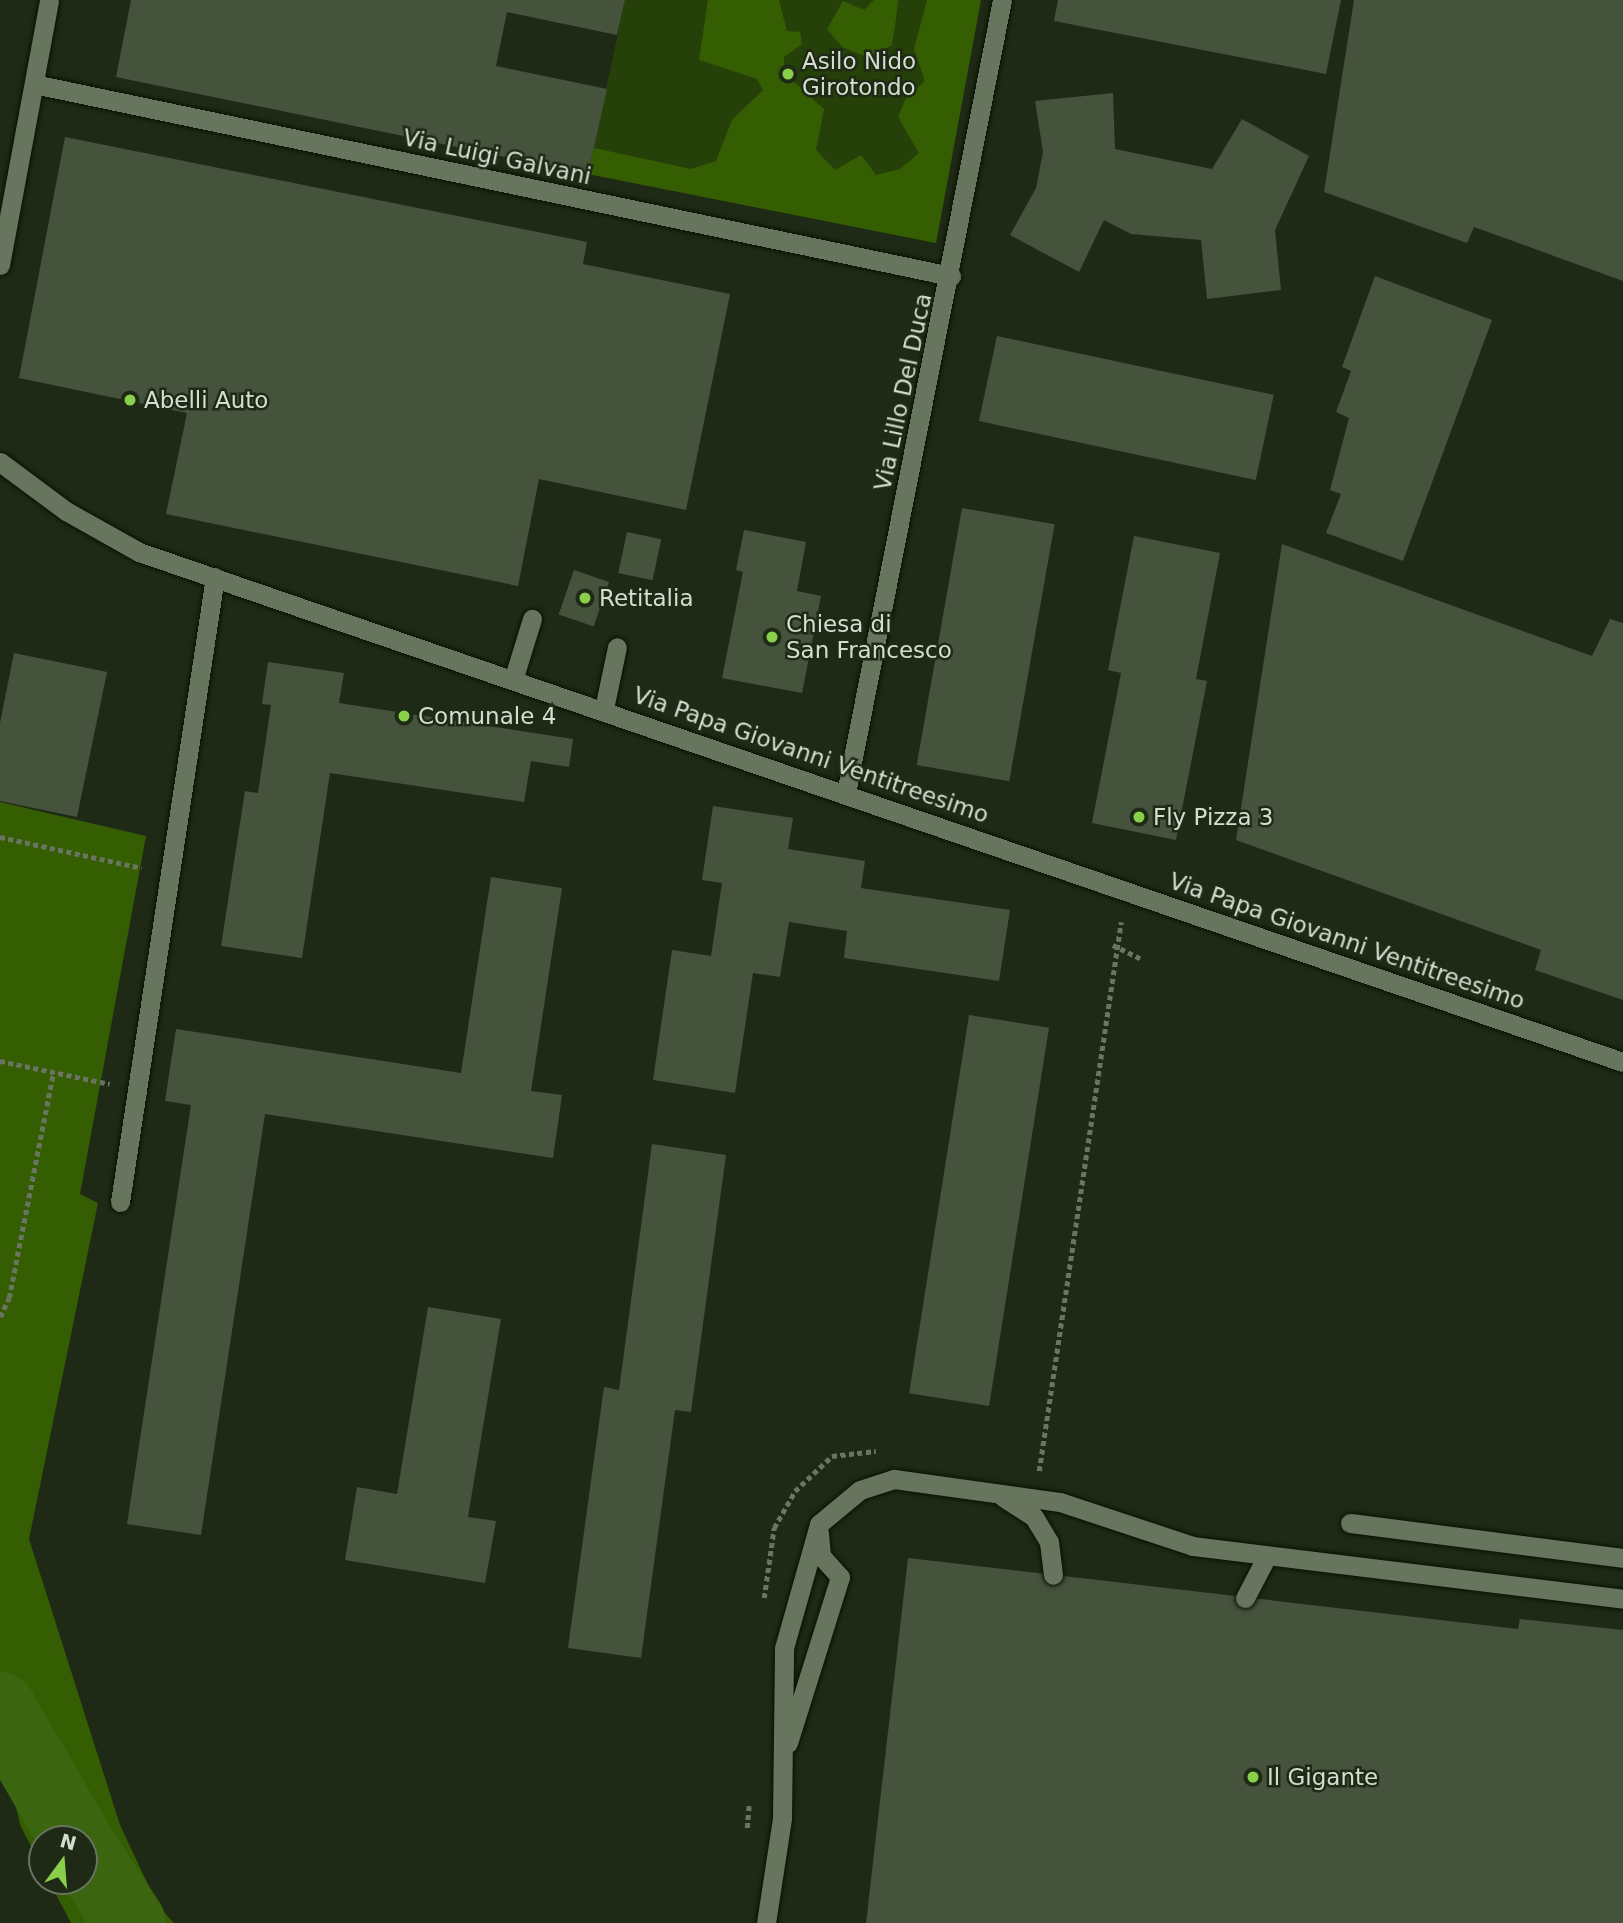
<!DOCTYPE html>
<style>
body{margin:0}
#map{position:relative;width:1623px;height:1923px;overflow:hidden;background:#1f2a16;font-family:"DejaVu Sans",sans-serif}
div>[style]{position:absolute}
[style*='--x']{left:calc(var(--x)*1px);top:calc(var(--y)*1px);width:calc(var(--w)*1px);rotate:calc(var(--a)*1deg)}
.green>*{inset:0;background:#254008}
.forest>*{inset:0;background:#355e02}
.river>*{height:72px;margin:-36px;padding:0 36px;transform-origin:36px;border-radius:36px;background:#3b650e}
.building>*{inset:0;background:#45523c;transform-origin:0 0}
.path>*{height:4.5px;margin-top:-2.25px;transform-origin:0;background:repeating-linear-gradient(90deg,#6b7463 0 5px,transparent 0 8.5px)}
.roads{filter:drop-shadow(0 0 2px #081202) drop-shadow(0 0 2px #081202)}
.service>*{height:19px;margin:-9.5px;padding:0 9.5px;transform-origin:9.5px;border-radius:9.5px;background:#68755e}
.minor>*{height:19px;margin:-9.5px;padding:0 9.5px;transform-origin:9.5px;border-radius:9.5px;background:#68755e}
.dots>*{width:19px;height:19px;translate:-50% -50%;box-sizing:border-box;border:4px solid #1f2a16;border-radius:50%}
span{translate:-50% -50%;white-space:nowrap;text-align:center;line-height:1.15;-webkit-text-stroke:5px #1f2a16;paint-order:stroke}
.poi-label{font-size:23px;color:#d5ddd0}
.left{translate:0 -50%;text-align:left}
.street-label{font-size:23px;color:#d5ddd0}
.north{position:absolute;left:28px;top:1825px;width:70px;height:70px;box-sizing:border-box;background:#1f2a16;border:2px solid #687260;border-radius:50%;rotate:16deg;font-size:19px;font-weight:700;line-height:28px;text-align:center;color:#d5ddd0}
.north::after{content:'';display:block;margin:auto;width:24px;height:32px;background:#89cf49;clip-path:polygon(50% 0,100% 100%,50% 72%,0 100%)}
</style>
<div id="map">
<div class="green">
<i style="clip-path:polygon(625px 0,981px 0,936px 243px,588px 174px)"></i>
</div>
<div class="forest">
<i style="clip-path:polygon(708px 0,779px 0,787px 31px,800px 32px,802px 44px,784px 57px,784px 73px,824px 109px,816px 150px,835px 170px,861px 155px,876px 175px,900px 169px,919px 153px,898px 117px,906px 98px,925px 81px,914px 49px,927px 0,981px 0,936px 243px,588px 174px,594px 148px,691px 169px,716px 161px,732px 120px,763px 90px,757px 79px,699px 60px)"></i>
<i style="clip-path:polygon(874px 0,898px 0,896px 19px,892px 45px,869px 58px,842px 47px,827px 29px,843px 1px,864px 10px)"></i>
<i style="clip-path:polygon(0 802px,146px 836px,80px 1194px,98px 1203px,29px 1539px,120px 1825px,158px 1906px,174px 1923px,71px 1923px,49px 1881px,84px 1881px,84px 1839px,42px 1839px,42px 1867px,21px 1827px,0 1747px)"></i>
</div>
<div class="river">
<i style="--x:0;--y:1708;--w:151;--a:59.9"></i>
<i style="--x:84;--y:1852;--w:85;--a:57.1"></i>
</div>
<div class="building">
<i style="clip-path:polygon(131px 0,625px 0,617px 35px,507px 12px,496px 66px,607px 89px,588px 174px,116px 77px)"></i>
<i style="clip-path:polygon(1058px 0,1341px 0,1326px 74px,1054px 21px)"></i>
<i style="clip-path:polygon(1354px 0,1623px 0,1623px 281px,1474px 227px,1467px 243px,1324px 192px)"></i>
<i style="clip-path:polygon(1113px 93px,1115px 149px,1212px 169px,1242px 119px,1309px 156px,1275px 230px,1281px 290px,1207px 299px,1201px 240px,1131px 234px,1104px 220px,1079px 272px,1010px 235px,1036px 188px,1043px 152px,1035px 101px)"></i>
<i style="clip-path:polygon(65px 137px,587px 242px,583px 264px,730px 294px,686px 510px,539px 479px,518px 586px,166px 514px,187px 413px,19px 378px)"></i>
<i style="clip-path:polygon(1375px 276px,1492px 320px,1403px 561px,1326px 533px,1341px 494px,1330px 490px,1349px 418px,1336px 412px,1351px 371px,1342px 367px)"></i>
<i style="left:997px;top:336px;width:283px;height:87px;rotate:12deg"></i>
<i style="left:962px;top:508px;width:94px;height:261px;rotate:10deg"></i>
<i style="clip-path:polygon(744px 530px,806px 542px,797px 591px,821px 596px,802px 693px,722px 678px,743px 572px,736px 570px)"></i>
<i style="left:627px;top:532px;width:35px;height:42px;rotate:12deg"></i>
<i style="clip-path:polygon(1134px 536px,1220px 553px,1196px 679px,1207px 681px,1176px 840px,1092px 823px,1121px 673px,1108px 670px)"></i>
<i style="clip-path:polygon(1282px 544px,1592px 656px,1610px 619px,1623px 623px,1623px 1000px,1535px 970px,1541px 950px,1236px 840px)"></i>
<i style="left:574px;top:570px;width:37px;height:47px;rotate:19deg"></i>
<i style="clip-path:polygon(14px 653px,107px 672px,77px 817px,0 801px,0 723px)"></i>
<i style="clip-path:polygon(268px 662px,344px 673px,339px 703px,573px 739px,569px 767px,531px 761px,524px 802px,330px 773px,302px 958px,221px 946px,245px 791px,258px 793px,271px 705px,262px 704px)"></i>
<i style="clip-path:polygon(713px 806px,793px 818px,788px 849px,865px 861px,861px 888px,1010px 910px,999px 981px,844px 958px,847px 931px,789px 922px,780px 977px,753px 973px,735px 1093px,653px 1080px,672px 950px,711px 956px,722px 883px,702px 880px)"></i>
<i style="clip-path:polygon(491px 877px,562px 888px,531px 1091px,562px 1095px,553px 1158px,265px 1114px,201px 1535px,127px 1524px,191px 1105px,165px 1101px,176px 1029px,461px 1073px)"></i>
<i style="left:969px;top:1015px;width:81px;height:383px;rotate:9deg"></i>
<i style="clip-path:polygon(652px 1144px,726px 1155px,691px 1412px,675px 1410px,641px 1658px,568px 1648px,604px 1387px,619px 1390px)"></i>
<i style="clip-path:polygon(428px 1307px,501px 1319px,468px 1517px,496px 1521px,485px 1583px,345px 1560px,357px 1487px,397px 1494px)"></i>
<i style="clip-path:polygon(908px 1558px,1518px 1629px,1520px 1619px,1623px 1630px,1623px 1923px,866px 1923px)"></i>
</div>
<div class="path">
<i style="--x:0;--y:837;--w:145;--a:12.3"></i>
<i style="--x:1113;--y:945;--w:32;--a:26"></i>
<i style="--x:0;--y:1061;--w:112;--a:11.8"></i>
<i style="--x:0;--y:1317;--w:21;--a:-65"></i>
<i style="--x:9;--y:1298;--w:229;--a:-78.9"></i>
<i style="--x:1039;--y:1471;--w:555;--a:-81.5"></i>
<i style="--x:764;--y:1598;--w:71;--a:-81.9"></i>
<i style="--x:774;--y:1528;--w:43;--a:-60.4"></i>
<i style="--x:795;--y:1491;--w:51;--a:-43.4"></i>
<i style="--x:832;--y:1456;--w:44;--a:-6.5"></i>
<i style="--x:747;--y:1828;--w:23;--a:-85"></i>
</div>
<div class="roads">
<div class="service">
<i style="--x:514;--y:677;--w:61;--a:-72.8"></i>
<i style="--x:604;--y:709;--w:63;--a:-78.2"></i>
<i style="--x:120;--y:1202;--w:632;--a:-81.36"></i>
<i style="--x:1003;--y:1497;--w:37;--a:33"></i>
<i style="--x:1034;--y:1517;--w:29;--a:59"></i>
<i style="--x:1049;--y:1542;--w:33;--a:83"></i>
<i style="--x:1350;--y:1523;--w:275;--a:7.3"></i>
<i style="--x:1245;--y:1598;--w:47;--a:-62.4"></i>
<i style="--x:788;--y:1743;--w:174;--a:-72.6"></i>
<i style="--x:840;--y:1577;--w:28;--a:-132"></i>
<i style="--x:821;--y:1556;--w:24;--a:-95"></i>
<i style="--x:766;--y:1923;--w:106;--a:-81.3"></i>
<i style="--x:782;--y:1818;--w:170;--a:-89.3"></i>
<i style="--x:784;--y:1648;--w:129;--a:-74.2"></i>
<i style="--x:819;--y:1524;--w:53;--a:-39.7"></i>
<i style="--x:860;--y:1490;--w:36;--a:-18"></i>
<i style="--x:894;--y:1479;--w:168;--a:7.9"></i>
<i style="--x:1060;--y:1502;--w:140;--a:18.3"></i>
<i style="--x:1193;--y:1546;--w:433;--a:7"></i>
</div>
<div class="minor">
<i style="--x:34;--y:84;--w:937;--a:11.83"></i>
<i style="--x:0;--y:265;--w:269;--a:-79.5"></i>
<i style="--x:0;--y:462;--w:82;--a:36.6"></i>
<i style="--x:66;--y:511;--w:84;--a:29.3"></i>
<i style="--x:139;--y:552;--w:1569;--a:18.97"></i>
<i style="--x:846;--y:793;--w:808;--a:-78.87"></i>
</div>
</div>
<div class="dots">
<i style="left:788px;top:74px;background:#89cf49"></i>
<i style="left:130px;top:400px;background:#89cf49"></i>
<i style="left:585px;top:598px;background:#89cf49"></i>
<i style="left:772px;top:637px;background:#89cf49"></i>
<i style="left:404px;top:716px;background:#89cf49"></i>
<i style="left:1139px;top:817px;background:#89cf49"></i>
<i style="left:1253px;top:1777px;background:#89cf49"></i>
</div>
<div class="poi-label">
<span class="left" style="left:802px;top:74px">Asilo Nido<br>Girotondo</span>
<span class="left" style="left:144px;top:400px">Abelli Auto</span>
<span class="left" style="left:599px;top:598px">Retitalia</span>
<span class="left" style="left:786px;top:637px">Chiesa di<br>San Francesco</span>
<span class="left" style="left:418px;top:716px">Comunale 4</span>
<span class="left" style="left:1153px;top:817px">Fly Pizza 3</span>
<span class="left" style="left:1267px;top:1777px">Il Gigante</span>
</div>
<div class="street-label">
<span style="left:497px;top:157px;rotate:12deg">Via Luigi Galvani</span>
<span style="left:903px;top:392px;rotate:-78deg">Via Lillo Del Duca</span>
<span style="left:811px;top:755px;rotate:19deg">Via Papa Giovanni Ventitreesimo</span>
<span style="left:1347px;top:941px;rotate:19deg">Via Papa Giovanni Ventitreesimo</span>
</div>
<div class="north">N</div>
</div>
